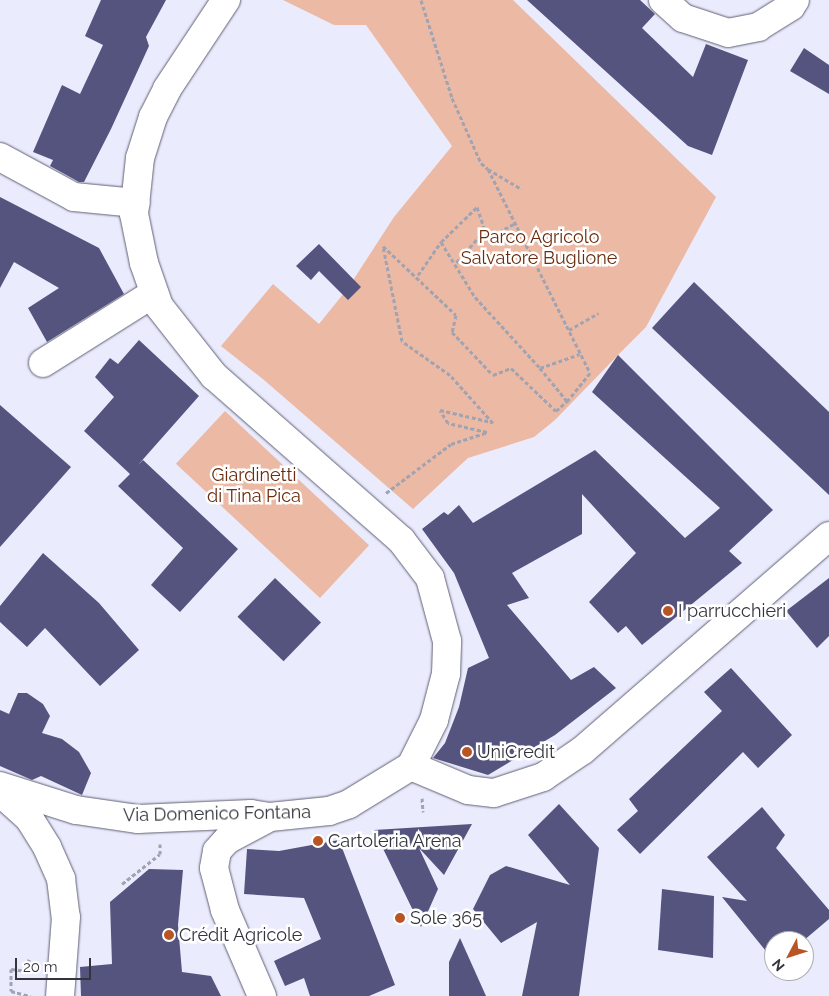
<!DOCTYPE html>
<meta charset="utf-8">
<style>
body{margin:0}
#map{position:relative;width:829px;height:996px;overflow:hidden;background:#eaebfd;font-family:Raleway,sans-serif}
div>[style]{position:absolute}
[style*='--x']{left:calc(var(--x)*1px);top:calc(var(--y)*1px);width:calc(var(--w)*1px);rotate:calc(var(--a)*1deg)}
.green>*{inset:0;background:#ecb9a4;transform-origin:0 0}
.building>*{inset:0;background:#54547f;transform-origin:0 0}
.path>*{height:3px;margin-top:-1.5px;transform-origin:0;background:repeating-linear-gradient(90deg,#a2a3b1 0 4px,transparent 0 6.5px)}
.roads{filter:drop-shadow(0 0 1px #5f6073) drop-shadow(0 0 1px #5f6073)}
.minor>*{height:28px;margin:-14px;padding:0 14px;transform-origin:14px;border-radius:14px;background:#fff}
.major>*{height:28px;margin:-14px;padding:0 14px;transform-origin:14px;border-radius:14px;background:#fff}
.dots>*{width:14px;height:14px;translate:-50% -50%;box-sizing:border-box;border:2px solid #fff;border-radius:50%}
span{translate:-50% -50%;white-space:nowrap;text-align:center;line-height:1.15;-webkit-text-stroke:5px #fff;paint-order:stroke}
.park-label{font-size:18px;color:#6b2d0e}
.poi-label{font-size:18px;color:#34343d}
.left{translate:0 -50%;text-align:left}
.street-label{font-size:18px;color:#34343d}
.north{position:absolute;left:764px;top:931px;width:50px;height:50px;box-sizing:border-box;background:#fff;border:1px solid #aeaeb1;border-radius:50%;rotate:230deg;font-size:14px;font-weight:700;line-height:20px;text-align:center;color:#34343d}
.north::after{content:'';display:block;margin:auto;width:18px;height:22px;background:#b95424;clip-path:polygon(50% 0,100% 100%,50% 72%,0 100%)}
.scale{position:absolute;left:15px;top:958px;width:76px;height:22px;box-sizing:border-box;border:2px solid #34343d;border-top:0;padding-left:6px;font-size:15px;line-height:18px;white-space:nowrap;color:#34343d;-webkit-text-stroke:4px #fff;paint-order:stroke}
</style>
<div id="map">
<div class="green">
<i style="clip-path:polygon(283px 0,513px 0,716px 197px,646px 327px,618px 355px,555px 420px,534px 437px,468px 458px,413px 509px,264px 380px,221px 346px,273px 284px,319px 324px,348px 288px,394px 217px,452px 146px,366px 25px,334px 25px)"></i>
<i style="left:225px;top:411px;width:197px;height:72px;rotate:43deg"></i>
</div>
<div class="building">
<i style="clip-path:polygon(101px 0,166px 0,146px 37px,149px 46px,111px 129px,84px 182px,79px 182px,50px 166px,53px 160px,33px 152px,62px 85px,80px 94px,103px 45px,85px 36px)"></i>
<i style="clip-path:polygon(527px 0,640px 0,655px 14px,642px 28px,693px 77px,706px 44px,748px 60px,712px 155px,688px 146px)"></i>
<i style="clip-path:polygon(804px 48px,829px 65px,829px 94px,790px 71px)"></i>
<i style="clip-path:polygon(0 197px,99px 248px,124px 294px,47px 342px,28px 308px,59px 288px,14px 262px,0 288px)"></i>
<i style="clip-path:polygon(319px 244px,361px 287px,348px 300px,319px 271px,311px 280px,296px 266px)"></i>
<i style="clip-path:polygon(694px 282px,829px 412px,829px 495px,652px 328px)"></i>
<i style="clip-path:polygon(139px 340px,199px 396px,138px 465px,143px 460px,238px 549px,180px 612px,151px 585px,183px 548px,118px 486px,130px 474px,84px 431px,114px 397px,95px 377px,110px 358px,118px 364px)"></i>
<i style="clip-path:polygon(618px 355px,773px 510px,729px 551px,742px 563px,642px 645px,626px 626px,618px 633px,589px 602px,636px 553px,582px 494px,582px 534px,512px 573px,529px 598px,507px 605px,571px 680px,594px 667px,616px 688px,555px 735px,488px 775px,433px 758px,445px 743px,459px 707px,468px 668px,489px 658px,454px 573px,422px 529px,444px 512px,448px 515px,459px 505px,473px 523px,595px 450px,685px 538px,720px 508px,592px 392px)"></i>
<i style="clip-path:polygon(0 405px,71px 467px,0 547px)"></i>
<i style="clip-path:polygon(43px 553px,99px 603px,139px 650px,100px 686px,45px 628px,27px 647px,0 622px,0 606px)"></i>
<i style="left:275px;top:578px;width:64px;height:54px;rotate:44deg"></i>
<i style="clip-path:polygon(829px 578px,829px 636px,817px 648px,786px 611px)"></i>
<i style="clip-path:polygon(731px 668px,792px 735px,758px 768px,743px 752px,640px 854px,617px 830px,638px 811px,629px 799px,722px 711px,704px 692px)"></i>
<i style="clip-path:polygon(18px 693px,27px 693px,43px 704px,50px 716px,42px 733px,62px 739px,79px 752px,91px 773px,82px 795px,41px 776px,32px 780px,0 766px,0 710px,9px 714px)"></i>
<i style="clip-path:polygon(559px 804px,599px 848px,579px 996px,522px 996px,537px 922px,501px 943px,473px 909px,490px 875px,506px 866px,570px 885px,528px 835px)"></i>
<i style="clip-path:polygon(762px 807px,785px 835px,776px 848px,829px 910px,829px 919px,803px 941px,774px 941px,774px 961px,722px 897px,747px 901px,707px 857px)"></i>
<i style="clip-path:polygon(472px 824px,444px 875px,419px 848px,438px 889px,421px 927px,374px 830px)"></i>
<i style="clip-path:polygon(339px 840px,395px 985px,369px 996px,310px 996px,304px 978px,285px 986px,274px 961px,321px 939px,304px 898px,244px 894px,247px 849px,279px 851px)"></i>
<i style="clip-path:polygon(149px 869px,183px 870px,178px 925px,182px 972px,211px 976px,221px 996px,81px 996px,80px 967px,112px 964px,110px 902px)"></i>
<i style="clip-path:polygon(662px 889px,714px 896px,713px 958px,658px 950px)"></i>
<i style="clip-path:polygon(460px 938px,486px 996px,449px 996px,449px 962px)"></i>
</div>
<div class="path">
<i style="--x:421;--y:0;--w:103;--a:72.4"></i>
<i style="--x:452;--y:98;--w:71;--a:66"></i>
<i style="--x:481;--y:163;--w:9;--a:41"></i>
<i style="--x:488;--y:169;--w:228;--a:63.4"></i>
<i style="--x:590;--y:373;--w:36;--a:129"></i>
<i style="--x:567;--y:401;--w:43;--a:-129.3"></i>
<i style="--x:540;--y:368;--w:42;--a:-19.3"></i>
<i style="--x:488;--y:169;--w:39;--a:31"></i>
<i style="--x:493;--y:235;--w:24;--a:-28"></i>
<i style="--x:441;--y:242;--w:65;--a:58.3"></i>
<i style="--x:475;--y:297;--w:96;--a:47.5"></i>
<i style="--x:418;--y:275;--w:40;--a:-55.1"></i>
<i style="--x:441;--y:242;--w:50;--a:-44.2"></i>
<i style="--x:477;--y:207;--w:24;--a:71"></i>
<i style="--x:485;--y:230;--w:45;--a:131.4"></i>
<i style="--x:569;--y:330;--w:34;--a:-30"></i>
<i style="--x:493;--y:423;--w:64;--a:-131.9"></i>
<i style="--x:450;--y:375;--w:59;--a:-144.7"></i>
<i style="--x:402;--y:341;--w:97;--a:-101.3"></i>
<i style="--x:383;--y:246;--w:100;--a:43.4"></i>
<i style="--x:456;--y:315;--w:17;--a:103"></i>
<i style="--x:452;--y:332;--w:59;--a:46.4"></i>
<i style="--x:493;--y:375;--w:19;--a:-21"></i>
<i style="--x:511;--y:368;--w:62;--a:43.7"></i>
<i style="--x:556;--y:411;--w:15;--a:-42"></i>
<i style="--x:487;--y:432;--w:40;--a:-167"></i>
<i style="--x:448;--y:423;--w:15;--a:-122"></i>
<i style="--x:440;--y:410;--w:53;--a:13"></i>
<i style="--x:386;--y:493;--w:81;--a:-37"></i>
<i style="--x:451;--y:444;--w:38;--a:-18"></i>
<i style="--x:422;--y:798;--w:14;--a:86"></i>
<i style="--x:122;--y:884;--w:48;--a:-38.3"></i>
<i style="--x:160;--y:854;--w:10;--a:-90"></i>
<i style="--x:29;--y:959;--w:12;--a:95"></i>
<i style="--x:28;--y:971;--w:17;--a:-173"></i>
<i style="--x:11;--y:969;--w:22;--a:90"></i>
<i style="--x:11;--y:991;--w:20;--a:15"></i>
</div>
<div class="roads">
<div class="minor">
<i style="--x:663;--y:0;--w:27;--a:42"></i>
<i style="--x:683;--y:18;--w:47;--a:18.4"></i>
<i style="--x:728;--y:33;--w:31;--a:-11"></i>
<i style="--x:758;--y:27;--w:39;--a:-32"></i>
<i style="--x:791;--y:6;--w:7;--a:-56"></i>
<i style="--x:0;--y:157;--w:84;--a:28.4"></i>
<i style="--x:74;--y:197;--w:62;--a:5.5"></i>
<i style="--x:43;--y:363;--w:131;--a:-32.2"></i>
<i style="--x:411;--y:766;--w:62;--a:22.8"></i>
<i style="--x:468;--y:790;--w:26;--a:7"></i>
<i style="--x:494;--y:793;--w:52;--a:-18.1"></i>
<i style="--x:543;--y:777;--w:48;--a:-34"></i>
<i style="--x:583;--y:750;--w:326;--a:-41"></i>
<i style="--x:0;--y:786;--w:80;--a:17.5"></i>
<i style="--x:76;--y:810;--w:63;--a:8.3"></i>
<i style="--x:138;--y:819;--w:113;--a:-2.5"></i>
<i style="--x:251;--y:814;--w:19;--a:9"></i>
<i style="--x:270;--y:817;--w:59;--a:-5.8"></i>
<i style="--x:329;--y:811;--w:21;--a:-19"></i>
<i style="--x:349;--y:804;--w:73;--a:-31.5"></i>
<i style="--x:411;--y:766;--w:51;--a:-63.4"></i>
<i style="--x:434;--y:720;--w:48;--a:-75.4"></i>
<i style="--x:446;--y:674;--w:33;--a:-88"></i>
<i style="--x:447;--y:641;--w:65;--a:-105.1"></i>
<i style="--x:430;--y:578;--w:48;--a:-127.3"></i>
<i style="--x:401;--y:540;--w:249;--a:-138.7"></i>
<i style="--x:214;--y:376;--w:89;--a:-128.2"></i>
<i style="--x:159;--y:306;--w:46;--a:-109.2"></i>
<i style="--x:144;--y:263;--w:50;--a:-101.5"></i>
<i style="--x:134;--y:214;--w:56;--a:-83.9"></i>
<i style="--x:140;--y:158;--w:43;--a:-72.4"></i>
<i style="--x:153;--y:117;--w:31;--a:-63"></i>
<i style="--x:167;--y:89;--w:107;--a:-56.5"></i>
<i style="--x:262;--y:996;--w:94;--a:-113.3"></i>
<i style="--x:225;--y:910;--w:43;--a:-104.7"></i>
<i style="--x:214;--y:868;--w:17;--a:-80"></i>
<i style="--x:217;--y:851;--w:15;--a:-48"></i>
<i style="--x:227;--y:840;--w:49;--a:-28.1"></i>
</div>
<div class="major">
<i style="--x:0;--y:792;--w:39;--a:42"></i>
<i style="--x:29;--y:818;--w:34;--a:58"></i>
<i style="--x:47;--y:847;--w:35;--a:66"></i>
<i style="--x:61;--y:879;--w:38;--a:83"></i>
<i style="--x:66;--y:917;--w:79;--a:94.3"></i>
</div>
</div>
<div class="dots">
<i style="left:668px;top:611px;background:#b95424"></i>
<i style="left:467px;top:752px;background:#b95424"></i>
<i style="left:318px;top:841px;background:#b95424"></i>
<i style="left:400px;top:918px;background:#b95424"></i>
<i style="left:169px;top:935px;background:#b95424"></i>
</div>
<div class="park-label">
<span style="left:539px;top:248px">Parco Agricolo<br>Salvatore Buglione</span>
<span style="left:254px;top:486px">Giardinetti<br>di Tina Pica</span>
</div>
<div class="poi-label">
<span class="left" style="left:678px;top:611px">I parrucchieri</span>
<span class="left" style="left:477px;top:752px">UniCredit</span>
<span class="left" style="left:328px;top:841px">Cartoleria Arena</span>
<span class="left" style="left:410px;top:918px">Sole 365</span>
<span class="left" style="left:179px;top:935px">Crédit Agricole</span>
</div>
<div class="street-label">
<span style="left:217px;top:814px;rotate:-1deg">Via Domenico Fontana</span>
</div>
<div class="north">N</div>
<div class="scale">20 m</div>
</div>
